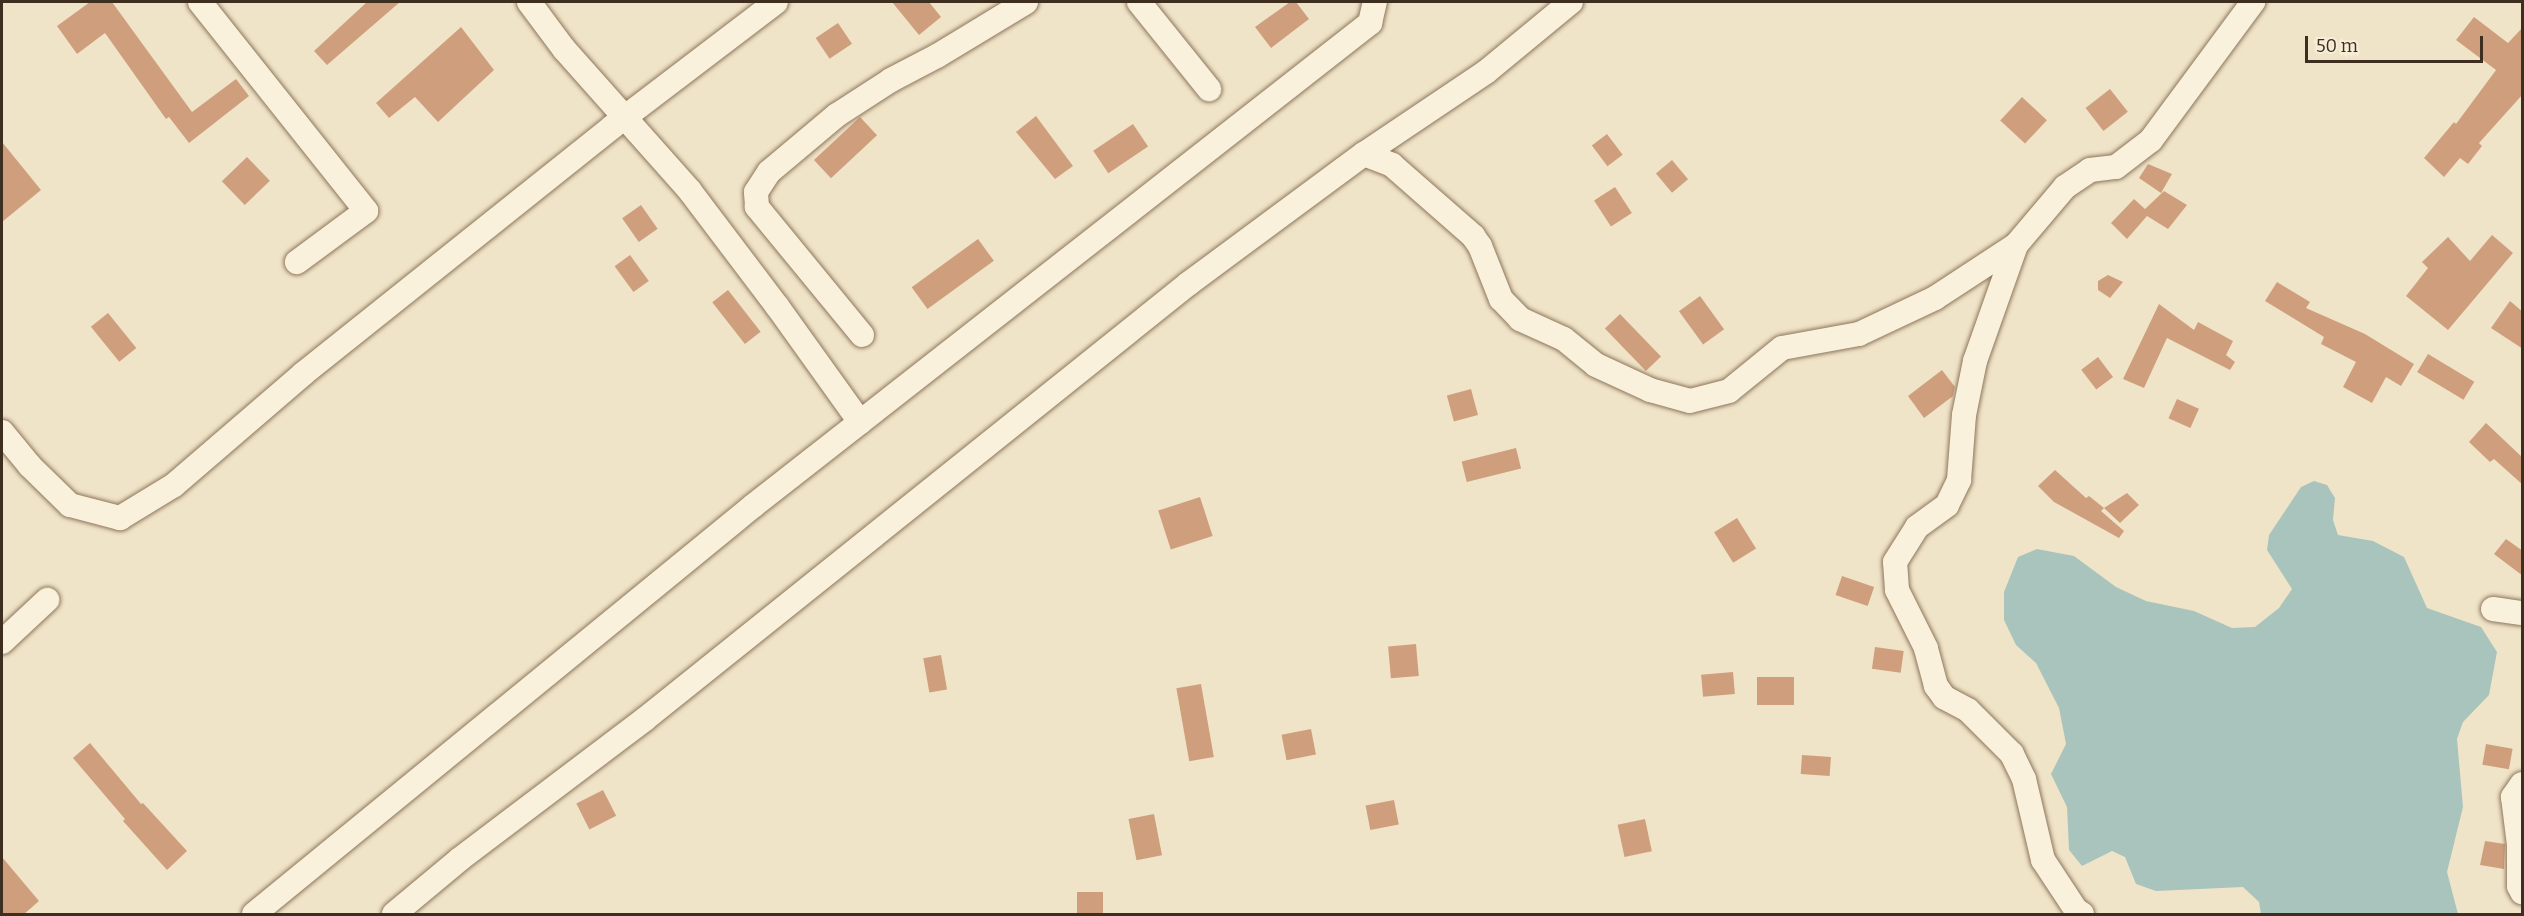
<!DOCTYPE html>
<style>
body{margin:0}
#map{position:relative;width:2524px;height:916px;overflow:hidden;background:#f0e4c8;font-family:Bitter,serif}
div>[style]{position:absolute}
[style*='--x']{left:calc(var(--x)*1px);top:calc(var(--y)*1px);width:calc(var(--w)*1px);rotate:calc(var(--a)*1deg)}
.water>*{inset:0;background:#a9c4bc}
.building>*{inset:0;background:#cf9f7d;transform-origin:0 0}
.roads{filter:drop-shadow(0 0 2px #8d765c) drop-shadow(0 0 2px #8d765c)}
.street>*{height:24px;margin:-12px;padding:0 12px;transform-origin:12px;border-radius:12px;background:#faf1dc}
span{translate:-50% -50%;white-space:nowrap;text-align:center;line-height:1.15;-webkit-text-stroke:4.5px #f7eed8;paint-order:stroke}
.frame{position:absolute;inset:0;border:3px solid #3d2e20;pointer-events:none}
.scale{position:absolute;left:2305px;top:36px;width:178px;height:27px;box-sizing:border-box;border:3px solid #3d2e20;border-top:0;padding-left:8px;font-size:18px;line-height:21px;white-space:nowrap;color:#3d2e20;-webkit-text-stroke:4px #f7eed8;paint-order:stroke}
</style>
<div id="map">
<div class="water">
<i style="clip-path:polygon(2314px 481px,2327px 485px,2335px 498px,2333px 520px,2338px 535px,2373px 541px,2404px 557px,2427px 608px,2481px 627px,2497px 652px,2489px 695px,2463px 722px,2457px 739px,2463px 807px,2447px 872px,2458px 914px,2261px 914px,2259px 902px,2243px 887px,2156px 891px,2136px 884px,2125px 857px,2112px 851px,2082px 866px,2069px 850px,2067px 807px,2051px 774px,2066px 744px,2059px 708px,2036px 663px,2016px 645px,2004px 620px,2004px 592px,2018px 557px,2037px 549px,2074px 556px,2116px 587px,2146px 601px,2194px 611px,2232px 628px,2255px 627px,2279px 608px,2292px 589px,2267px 550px,2269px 535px,2301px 487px)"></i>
</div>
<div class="building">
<i style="clip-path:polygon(90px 2px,112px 2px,192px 112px,236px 79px,249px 96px,189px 143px,169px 117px,166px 119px,105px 33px,77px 54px,57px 26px)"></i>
<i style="clip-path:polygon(367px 2px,400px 2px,327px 65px,314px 51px)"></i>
<i style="clip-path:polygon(892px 2px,929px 2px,941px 17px,919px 35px)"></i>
<i style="clip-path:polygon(1290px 2px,1296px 2px,1309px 19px,1271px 48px,1255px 27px)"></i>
<i style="clip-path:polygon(2474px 17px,2508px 43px,2523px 27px,2523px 94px,2479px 143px,2482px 146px,2468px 164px,2460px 158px,2444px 177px,2424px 158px,2454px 122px,2456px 124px,2496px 70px,2456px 40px)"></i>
<i style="left:838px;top:23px;width:25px;height:27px;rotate:56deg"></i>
<i style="clip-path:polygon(461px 27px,494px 70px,438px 122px,415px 97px,389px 118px,376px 103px)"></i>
<i style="left:2110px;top:89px;width:29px;height:31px;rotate:52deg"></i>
<i style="left:2022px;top:97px;width:34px;height:32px;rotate:43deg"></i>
<i style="clip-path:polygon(1036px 116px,1073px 166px,1055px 179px,1016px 132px)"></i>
<i style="left:860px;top:117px;width:25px;height:63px;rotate:47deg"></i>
<i style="left:1133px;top:124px;width:27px;height:48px;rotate:56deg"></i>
<i style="left:1607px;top:134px;width:26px;height:19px;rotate:53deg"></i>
<i style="clip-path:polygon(2px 142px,41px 190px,2px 222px)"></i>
<i style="left:247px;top:157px;width:33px;height:35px;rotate:46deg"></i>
<i style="left:1672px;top:160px;width:25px;height:21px;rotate:50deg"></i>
<i style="clip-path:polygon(2148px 164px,2172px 174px,2161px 193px,2139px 178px)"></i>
<i style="left:1615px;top:187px;width:31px;height:25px;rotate:57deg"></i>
<i style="clip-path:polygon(2164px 191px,2187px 205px,2168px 229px,2147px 216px,2127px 239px,2111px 223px,2134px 199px,2145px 209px)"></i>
<i style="left:641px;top:205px;width:29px;height:23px;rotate:55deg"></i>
<i style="clip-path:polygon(2492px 235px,2513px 253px,2448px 330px,2406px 296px,2428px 268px,2422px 262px,2448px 237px,2470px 261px)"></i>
<i style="left:978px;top:239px;width:27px;height:82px;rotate:54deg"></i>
<i style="left:630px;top:255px;width:32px;height:19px;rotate:54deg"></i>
<i style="clip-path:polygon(2108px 275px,2123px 282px,2110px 298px,2098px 290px,2098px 281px)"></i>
<i style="clip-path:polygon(2277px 282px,2310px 302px,2306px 308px,2365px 334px,2414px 364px,2401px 386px,2386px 377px,2372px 403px,2343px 387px,2356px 362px,2321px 344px,2324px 337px,2265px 301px)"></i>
<i style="left:728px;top:290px;width:53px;height:20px;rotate:52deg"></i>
<i style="left:1700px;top:296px;width:41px;height:26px;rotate:54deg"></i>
<i style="clip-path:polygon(2510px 301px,2523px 312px,2523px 349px,2491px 328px)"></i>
<i style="clip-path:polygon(2159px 304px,2194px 330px,2198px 322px,2233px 341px,2226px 355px,2235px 362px,2230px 370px,2167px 338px,2144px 388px,2123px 379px)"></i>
<i style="left:108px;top:313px;width:45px;height:22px;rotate:51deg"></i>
<i style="left:1620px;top:314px;width:59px;height:21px;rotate:46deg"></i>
<i style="left:2428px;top:354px;width:54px;height:21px;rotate:31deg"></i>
<i style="left:2098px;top:357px;width:25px;height:21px;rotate:53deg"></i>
<i style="clip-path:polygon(1942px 370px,1955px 387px,1953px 396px,1924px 418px,1908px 396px)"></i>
<i style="left:1471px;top:389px;width:27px;height:25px;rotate:75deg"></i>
<i style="left:2177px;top:399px;width:24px;height:21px;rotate:24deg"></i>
<i style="clip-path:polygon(2486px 423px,2523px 458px,2523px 485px,2494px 459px,2490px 462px,2469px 442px)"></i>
<i style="left:1516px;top:448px;width:21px;height:56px;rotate:76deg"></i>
<i style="clip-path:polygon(2055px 470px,2086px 498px,2089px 496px,2104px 508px,2101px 511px,2124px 531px,2119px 538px,2054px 502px,2038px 486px)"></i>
<i style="clip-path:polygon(2127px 493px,2139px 505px,2120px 523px,2104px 508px)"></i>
<i style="left:1200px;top:497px;width:41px;height:44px;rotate:72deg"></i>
<i style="left:1737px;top:518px;width:36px;height:27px;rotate:58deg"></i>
<i style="clip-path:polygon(2506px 539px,2523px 551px,2523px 576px,2494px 554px)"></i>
<i style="left:1842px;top:576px;width:34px;height:20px;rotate:19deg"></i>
<i style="left:1416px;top:644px;width:32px;height:28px;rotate:85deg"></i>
<i style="left:1875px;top:647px;width:29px;height:22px;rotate:8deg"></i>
<i style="left:941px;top:655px;width:35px;height:18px;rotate:80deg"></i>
<i style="left:1733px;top:672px;width:22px;height:32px;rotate:85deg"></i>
<i style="left:1757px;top:677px;width:37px;height:28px"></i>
<i style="left:1201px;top:684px;width:74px;height:25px;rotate:80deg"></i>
<i style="left:1311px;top:729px;width:26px;height:30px;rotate:79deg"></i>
<i style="clip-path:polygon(90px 743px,141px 804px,143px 803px,187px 851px,167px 870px,123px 821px,125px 819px,73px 758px)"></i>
<i style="left:2486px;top:744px;width:27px;height:21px;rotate:10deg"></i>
<i style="left:1802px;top:755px;width:29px;height:19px;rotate:4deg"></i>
<i style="left:603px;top:790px;width:29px;height:30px;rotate:63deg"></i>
<i style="left:1394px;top:800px;width:25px;height:29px;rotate:79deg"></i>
<i style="left:1154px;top:814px;width:42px;height:26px;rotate:79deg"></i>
<i style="left:1645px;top:819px;width:33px;height:28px;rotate:78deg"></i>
<i style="clip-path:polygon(2485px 841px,2505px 844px,2504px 869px,2480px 865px)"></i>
<i style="clip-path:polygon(2px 857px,39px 901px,23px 915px,2px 915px)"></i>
<i style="left:1077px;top:892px;width:26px;height:23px"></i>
</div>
<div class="roads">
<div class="street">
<i style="--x:200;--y:2;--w:267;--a:51.5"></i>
<i style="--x:366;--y:211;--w:86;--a:143.5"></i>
<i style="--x:529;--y:2;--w:59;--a:53.3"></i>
<i style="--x:564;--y:49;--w:190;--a:48.4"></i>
<i style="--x:690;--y:191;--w:144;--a:52.9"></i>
<i style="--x:777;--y:306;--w:143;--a:54.4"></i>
<i style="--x:1139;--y:2;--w:112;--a:51.2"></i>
<i style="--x:1364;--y:154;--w:30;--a:21"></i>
<i style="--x:1392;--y:165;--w:108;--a:41.2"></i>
<i style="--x:1473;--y:236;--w:12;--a:55"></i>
<i style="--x:1480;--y:246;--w:57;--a:68.4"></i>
<i style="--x:1501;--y:299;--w:28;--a:46"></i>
<i style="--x:1520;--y:319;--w:48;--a:24.4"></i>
<i style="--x:1564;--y:339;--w:41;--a:39.1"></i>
<i style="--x:1596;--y:365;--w:60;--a:24.8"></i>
<i style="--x:1650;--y:390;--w:41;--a:15.4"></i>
<i style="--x:1690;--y:401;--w:40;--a:-14.4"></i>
<i style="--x:1729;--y:391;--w:68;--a:-39.1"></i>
<i style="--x:1782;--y:348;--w:78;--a:-10.3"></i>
<i style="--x:1859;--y:334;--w:84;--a:-25.3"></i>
<i style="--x:1935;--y:298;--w:97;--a:-33.2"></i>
<i style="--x:862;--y:335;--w:166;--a:-129.4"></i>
<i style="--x:757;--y:207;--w:15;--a:-94"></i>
<i style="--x:756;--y:192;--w:24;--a:-57"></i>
<i style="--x:769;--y:172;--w:89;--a:-40"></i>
<i style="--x:837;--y:115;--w:64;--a:-32.9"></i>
<i style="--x:891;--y:80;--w:52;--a:-27.6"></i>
<i style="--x:937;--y:56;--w:104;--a:-31.2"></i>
<i style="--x:2;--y:432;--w:44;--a:50.5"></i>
<i style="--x:30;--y:466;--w:56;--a:44.3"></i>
<i style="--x:70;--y:505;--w:52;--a:14.6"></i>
<i style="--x:120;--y:518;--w:63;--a:-31.4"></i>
<i style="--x:174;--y:485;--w:170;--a:-40.7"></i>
<i style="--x:303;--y:374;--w:396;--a:-38.6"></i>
<i style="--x:612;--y:127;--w:206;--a:-37.3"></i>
<i style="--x:2493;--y:609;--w:29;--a:8"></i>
<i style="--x:2;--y:642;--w:62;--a:-43"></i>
<i style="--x:2522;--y:784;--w:16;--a:125"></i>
<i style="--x:2513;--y:797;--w:48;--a:82.9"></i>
<i style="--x:2519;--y:845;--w:41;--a:90"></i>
<i style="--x:2519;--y:886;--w:7;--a:63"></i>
<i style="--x:254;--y:914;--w:645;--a:-39.27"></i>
<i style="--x:753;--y:506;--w:784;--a:-38.05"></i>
<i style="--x:1370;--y:23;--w:22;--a:-77"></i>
<i style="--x:394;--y:914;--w:86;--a:-39.8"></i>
<i style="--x:460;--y:859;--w:232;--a:-37.1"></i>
<i style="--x:645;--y:719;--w:696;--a:-38.7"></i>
<i style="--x:1188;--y:284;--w:219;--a:-36.5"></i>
<i style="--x:1364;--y:154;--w:147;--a:-33.9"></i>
<i style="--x:1486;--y:72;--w:110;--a:-39.5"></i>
<i style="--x:2082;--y:914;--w:7;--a:-146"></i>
<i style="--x:2076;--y:910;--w:60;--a:-123.4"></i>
<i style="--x:2043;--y:860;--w:83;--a:-103.2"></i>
<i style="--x:2024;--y:779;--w:28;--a:-116"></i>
<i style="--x:2012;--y:754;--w:62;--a:-135"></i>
<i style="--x:1968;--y:710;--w:27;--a:-152"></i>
<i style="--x:1944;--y:697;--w:14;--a:-126"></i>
<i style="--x:1936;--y:686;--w:39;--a:-105"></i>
<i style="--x:1926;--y:648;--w:65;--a:-116.6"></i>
<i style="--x:1897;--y:590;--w:28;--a:-94"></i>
<i style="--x:1895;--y:562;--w:41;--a:-57.8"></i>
<i style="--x:1917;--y:527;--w:37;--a:-36"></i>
<i style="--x:1947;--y:505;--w:28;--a:-64"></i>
<i style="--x:1959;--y:480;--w:65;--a:-85.6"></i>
<i style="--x:1964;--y:415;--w:55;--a:-78.5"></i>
<i style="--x:1975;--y:361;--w:123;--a:-70.5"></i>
<i style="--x:2016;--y:245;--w:76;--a:-49.8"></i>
<i style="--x:2065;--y:187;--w:30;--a:-34"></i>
<i style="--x:2090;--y:170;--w:26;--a:-7"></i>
<i style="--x:2116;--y:167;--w:44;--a:-37.6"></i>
<i style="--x:2151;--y:140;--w:172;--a:-53.5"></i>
</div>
</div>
<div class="frame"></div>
<div class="scale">50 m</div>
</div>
